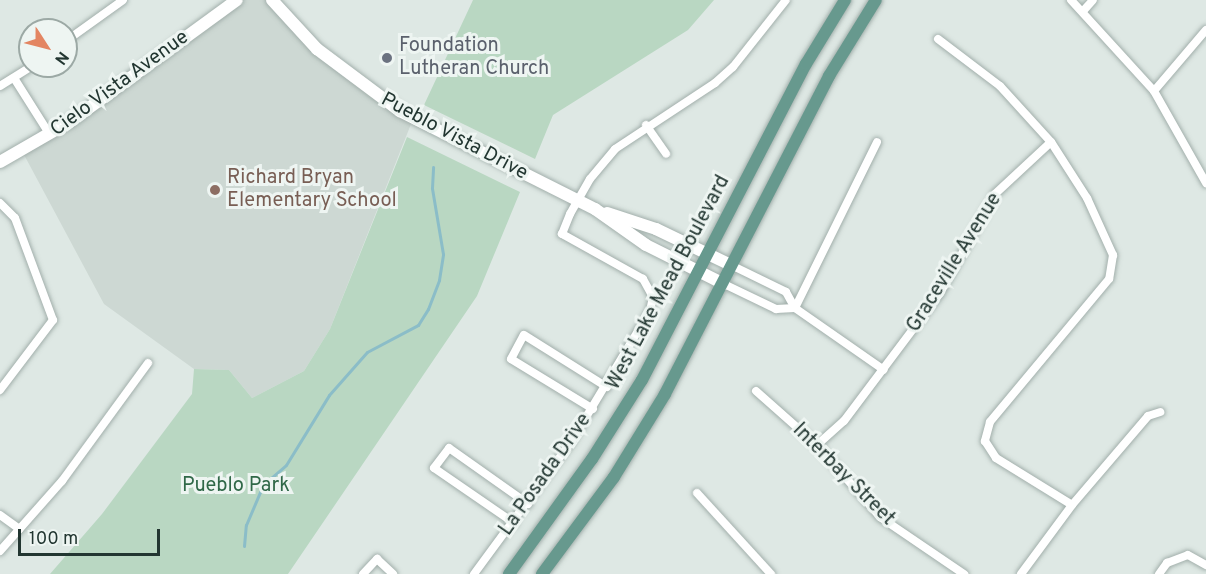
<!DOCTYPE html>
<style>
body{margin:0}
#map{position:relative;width:1206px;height:574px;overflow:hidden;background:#dee8e4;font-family:Overpass,sans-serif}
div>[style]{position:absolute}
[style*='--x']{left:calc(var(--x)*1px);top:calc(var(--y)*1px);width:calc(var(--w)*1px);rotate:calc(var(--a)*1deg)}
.built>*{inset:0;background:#cdd8d3}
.green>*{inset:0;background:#b9d7c2}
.stream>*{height:3px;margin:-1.5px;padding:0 1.5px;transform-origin:1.5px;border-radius:1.5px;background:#8bbdc8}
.roads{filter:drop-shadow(0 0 2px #a2afab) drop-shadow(0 0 2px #a2afab)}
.street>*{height:8px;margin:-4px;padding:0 4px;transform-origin:4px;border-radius:4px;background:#fff}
.secondary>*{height:12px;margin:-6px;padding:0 6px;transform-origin:6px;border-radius:6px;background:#fff}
.primary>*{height:12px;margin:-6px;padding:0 6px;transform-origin:6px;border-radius:6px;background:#67998e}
.dots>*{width:16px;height:16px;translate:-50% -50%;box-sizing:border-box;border:3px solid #eef5f2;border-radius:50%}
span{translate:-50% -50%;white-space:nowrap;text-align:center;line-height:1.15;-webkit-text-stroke:6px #eef5f2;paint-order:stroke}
.worship-label{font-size:20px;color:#5b616d}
.left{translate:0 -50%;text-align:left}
.street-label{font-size:20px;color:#223631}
.education-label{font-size:20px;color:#785e54}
.park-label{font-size:20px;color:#306848}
.north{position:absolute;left:18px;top:18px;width:60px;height:60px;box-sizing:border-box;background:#eef5f2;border:2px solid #9ca9a5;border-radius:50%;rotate:126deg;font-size:16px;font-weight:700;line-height:24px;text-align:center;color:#223631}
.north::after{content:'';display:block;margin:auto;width:21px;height:27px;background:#e38562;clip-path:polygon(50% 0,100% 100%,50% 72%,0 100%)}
.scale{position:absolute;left:18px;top:529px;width:142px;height:27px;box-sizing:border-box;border:3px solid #223631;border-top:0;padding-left:8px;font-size:18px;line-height:21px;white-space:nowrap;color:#223631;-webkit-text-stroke:4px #eef5f2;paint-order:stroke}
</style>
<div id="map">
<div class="built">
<i style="clip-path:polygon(237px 0,272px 0,298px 29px,413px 119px,330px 329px,304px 371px,252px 398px,229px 370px,194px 369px,104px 304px,22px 151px)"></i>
</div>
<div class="green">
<i style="clip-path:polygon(473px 0,714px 0,688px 30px,553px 115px,535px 159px,424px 105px)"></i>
<i style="clip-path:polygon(407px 137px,520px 192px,477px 296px,288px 574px,50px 574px,102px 514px,192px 394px,194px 369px,229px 370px,252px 398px,304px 371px,330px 329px)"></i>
</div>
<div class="stream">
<i style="--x:244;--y:546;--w:21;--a:-85"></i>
<i style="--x:246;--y:525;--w:43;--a:-67"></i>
<i style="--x:263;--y:485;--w:30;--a:-41"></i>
<i style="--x:286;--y:465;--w:82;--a:-58.4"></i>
<i style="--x:329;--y:395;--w:57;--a:-48.5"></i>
<i style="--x:367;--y:352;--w:58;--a:-27.9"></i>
<i style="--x:418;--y:325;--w:19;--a:-58"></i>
<i style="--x:428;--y:309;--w:31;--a:-69"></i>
<i style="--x:439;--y:280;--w:26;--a:-81"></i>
<i style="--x:443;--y:254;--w:67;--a:-99.5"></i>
<i style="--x:432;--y:188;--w:21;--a:-87"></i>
</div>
<div class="roads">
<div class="street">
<i style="--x:1071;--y:0;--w:123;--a:47.6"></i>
<i style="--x:1154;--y:91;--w:106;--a:60.5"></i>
<i style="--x:1084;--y:10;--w:13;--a:-48"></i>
<i style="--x:938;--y:39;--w:78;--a:37.2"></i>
<i style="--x:1000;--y:86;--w:76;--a:47.7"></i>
<i style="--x:1051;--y:142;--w:67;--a:57.3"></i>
<i style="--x:1087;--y:198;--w:63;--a:65.5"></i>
<i style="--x:1113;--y:255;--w:24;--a:99"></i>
<i style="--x:1109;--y:279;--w:186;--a:129.8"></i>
<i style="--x:990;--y:422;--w:20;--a:105"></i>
<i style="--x:985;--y:441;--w:20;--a:57"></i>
<i style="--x:996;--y:458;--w:89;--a:31.7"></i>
<i style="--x:66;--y:41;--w:70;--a:-35.7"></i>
<i style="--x:14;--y:78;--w:67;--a:57.7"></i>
<i style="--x:0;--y:86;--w:38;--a:-32"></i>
<i style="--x:1154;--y:91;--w:80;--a:-49.6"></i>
<i style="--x:646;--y:125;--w:35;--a:55"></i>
<i style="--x:0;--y:203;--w:21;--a:45"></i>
<i style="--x:15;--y:218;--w:109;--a:69.6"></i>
<i style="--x:53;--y:320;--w:88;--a:127.1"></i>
<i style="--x:733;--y:266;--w:59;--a:26.1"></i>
<i style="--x:786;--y:292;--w:18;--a:61"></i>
<i style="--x:795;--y:308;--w:108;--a:34.9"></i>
<i style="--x:724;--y:284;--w:58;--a:25.7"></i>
<i style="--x:776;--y:309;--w:19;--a:-3"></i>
<i style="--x:795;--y:308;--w:185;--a:-63.7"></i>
<i style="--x:756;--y:391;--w:81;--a:41.5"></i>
<i style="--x:817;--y:445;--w:96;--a:48.8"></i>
<i style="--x:880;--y:517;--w:102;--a:34.2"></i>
<i style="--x:593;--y:409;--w:96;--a:-148.6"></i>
<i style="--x:511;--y:359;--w:27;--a:-62"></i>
<i style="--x:524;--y:335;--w:98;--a:32.1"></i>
<i style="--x:817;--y:445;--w:36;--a:-42"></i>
<i style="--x:844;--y:421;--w:160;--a:-53.1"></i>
<i style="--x:940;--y:293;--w:113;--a:-60.9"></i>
<i style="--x:995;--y:194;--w:76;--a:-42.9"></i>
<i style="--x:697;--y:493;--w:110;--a:47.6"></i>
<i style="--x:0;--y:515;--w:24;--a:36"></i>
<i style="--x:514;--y:523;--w:97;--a:-145.5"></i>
<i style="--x:434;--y:468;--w:25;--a:-53"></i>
<i style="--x:449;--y:448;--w:97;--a:35.3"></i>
<i style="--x:0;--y:551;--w:94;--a:-48.5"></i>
<i style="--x:62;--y:481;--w:146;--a:-53.9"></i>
<i style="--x:363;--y:574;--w:21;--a:-47"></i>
<i style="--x:377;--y:559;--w:22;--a:43"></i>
<i style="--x:474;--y:574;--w:164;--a:-53.7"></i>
<i style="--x:571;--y:442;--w:153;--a:-58.9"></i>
<i style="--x:650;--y:311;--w:14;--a:-78"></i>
<i style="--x:653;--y:297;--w:21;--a:-119"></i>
<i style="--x:643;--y:279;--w:93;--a:-150.9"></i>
<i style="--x:562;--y:234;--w:22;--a:-68"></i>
<i style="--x:570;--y:214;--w:40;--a:-60.3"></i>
<i style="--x:590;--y:179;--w:39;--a:-50"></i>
<i style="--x:615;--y:149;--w:120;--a:-33.4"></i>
<i style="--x:715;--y:83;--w:24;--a:-42"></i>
<i style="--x:733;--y:67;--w:85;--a:-51.7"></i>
<i style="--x:1021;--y:574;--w:86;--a:-53.5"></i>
<i style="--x:1072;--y:505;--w:117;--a:-49.5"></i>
<i style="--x:1148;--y:416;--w:13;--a:-18"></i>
<i style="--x:1159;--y:574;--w:14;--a:-54"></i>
<i style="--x:1167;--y:563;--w:22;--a:-21"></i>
<i style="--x:1188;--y:555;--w:21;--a:29"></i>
</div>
<div class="secondary">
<i style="--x:272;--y:0;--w:67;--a:47.4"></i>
<i style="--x:317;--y:49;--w:104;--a:36.8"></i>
<i style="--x:400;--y:111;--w:218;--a:26.7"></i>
<i style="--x:595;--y:209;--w:62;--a:35.2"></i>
<i style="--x:646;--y:245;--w:87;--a:26.6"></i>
<i style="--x:0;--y:162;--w:82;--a:-30"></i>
<i style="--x:71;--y:121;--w:205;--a:-36.1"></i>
<i style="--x:607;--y:213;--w:52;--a:18.1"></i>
<i style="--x:656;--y:229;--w:85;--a:25.7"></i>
</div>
<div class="primary">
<i style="--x:509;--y:574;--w:142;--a:-54.2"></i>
<i style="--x:592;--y:459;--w:93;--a:-57.7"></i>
<i style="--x:642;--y:380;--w:356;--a:-62.6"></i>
<i style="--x:806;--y:64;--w:75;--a:-58.6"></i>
<i style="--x:542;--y:574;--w:121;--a:-53.4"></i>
<i style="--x:614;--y:477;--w:97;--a:-58.4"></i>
<i style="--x:665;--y:394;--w:358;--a:-62.7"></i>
<i style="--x:829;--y:76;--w:89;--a:-58.3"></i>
</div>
</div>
<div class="dots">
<i style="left:387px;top:58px;background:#6b7280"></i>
<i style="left:215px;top:190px;background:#8d6e63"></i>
</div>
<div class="worship-label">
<span class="left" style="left:399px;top:58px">Foundation<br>Lutheran Church</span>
</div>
<div class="street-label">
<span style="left:120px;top:84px;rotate:-36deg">Cielo Vista Avenue</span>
<span style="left:454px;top:137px;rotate:28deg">Pueblo Vista Drive</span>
<span style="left:955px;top:263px;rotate:-58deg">Graceville Avenue</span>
<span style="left:669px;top:283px;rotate:-62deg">West Lake Mead Boulevard</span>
<span style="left:546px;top:475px;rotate:-55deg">La Posada Drive</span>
<span style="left:843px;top:475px;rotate:45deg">Interbay Street</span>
</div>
<div class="education-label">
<span class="left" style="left:227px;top:190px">Richard Bryan<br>Elementary School</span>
</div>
<div class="park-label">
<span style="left:236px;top:486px">Pueblo Park</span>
</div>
<div class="north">N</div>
<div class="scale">100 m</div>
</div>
